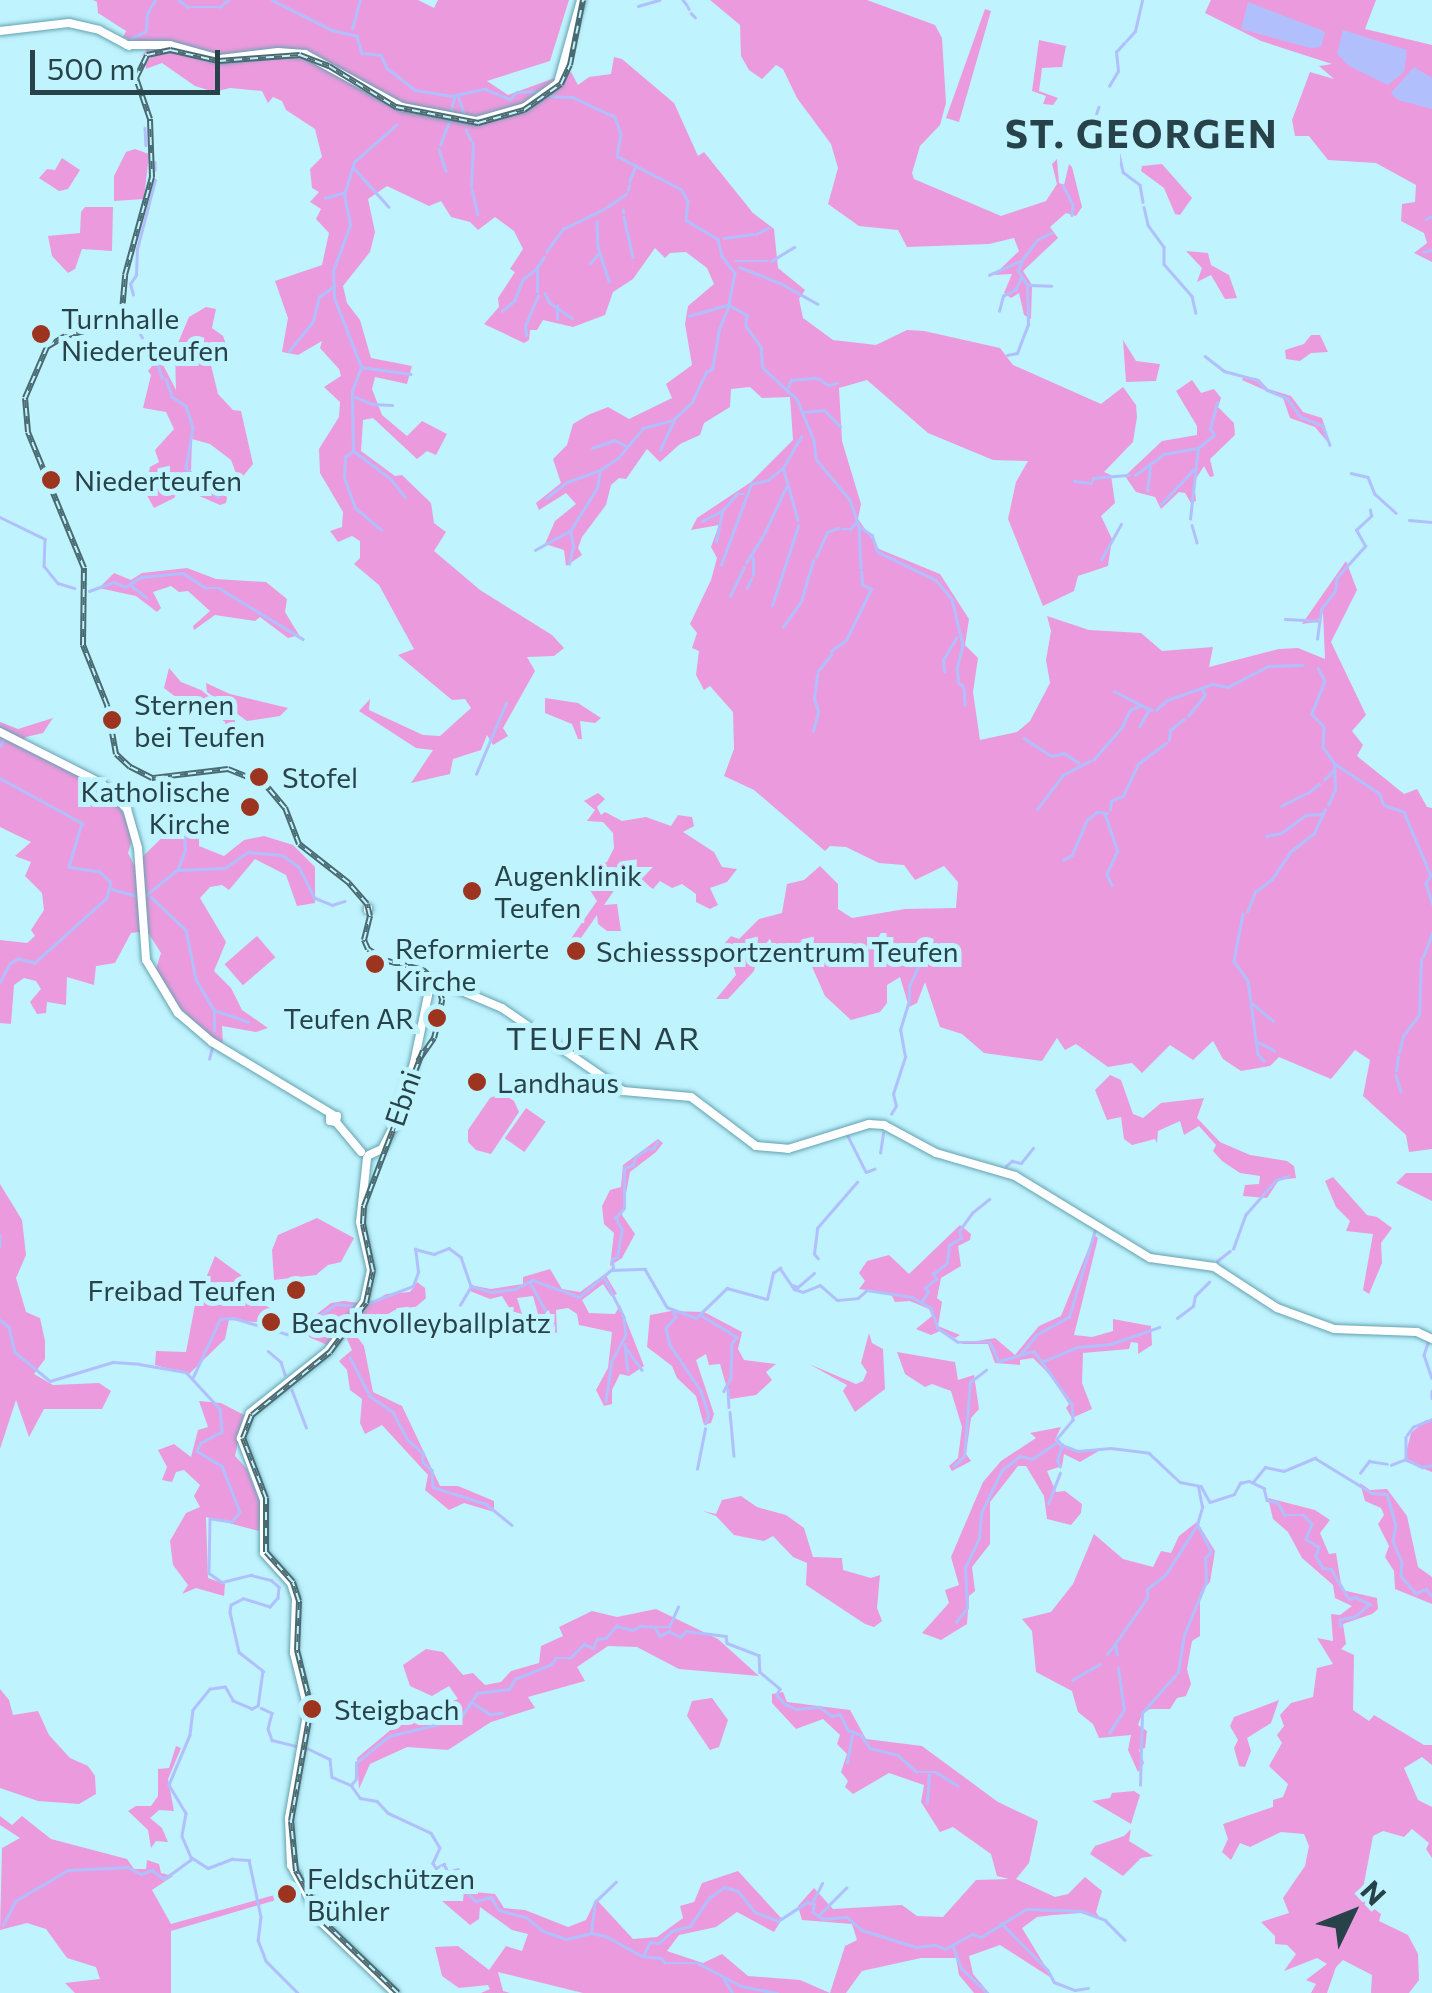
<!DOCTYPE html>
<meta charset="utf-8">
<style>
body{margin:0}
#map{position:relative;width:1432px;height:1993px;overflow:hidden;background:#bff3fe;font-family:Commissioner,sans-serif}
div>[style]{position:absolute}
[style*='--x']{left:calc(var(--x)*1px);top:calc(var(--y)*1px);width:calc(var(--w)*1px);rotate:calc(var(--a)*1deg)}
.green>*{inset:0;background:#ec9ade;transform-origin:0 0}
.water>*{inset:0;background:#b1c0fc}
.stream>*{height:2.5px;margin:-1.25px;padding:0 1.25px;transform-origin:1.25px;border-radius:1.25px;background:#b1c0fc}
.roads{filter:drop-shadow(0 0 2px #63a2b0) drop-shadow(0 0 2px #63a2b0)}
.secondary>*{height:8px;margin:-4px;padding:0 4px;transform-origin:4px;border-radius:4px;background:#fff}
.rail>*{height:6px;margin-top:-3px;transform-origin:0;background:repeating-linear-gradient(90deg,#bff3fe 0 8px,#496a71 0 16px);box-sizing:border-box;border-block:2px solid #496a71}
.dots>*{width:28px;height:28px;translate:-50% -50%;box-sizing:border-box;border:5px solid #bff3fe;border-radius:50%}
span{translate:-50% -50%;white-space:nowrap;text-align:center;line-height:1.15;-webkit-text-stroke:10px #bff3fe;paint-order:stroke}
.poi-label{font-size:28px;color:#274248}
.left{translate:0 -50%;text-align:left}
.right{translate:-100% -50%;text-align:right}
.street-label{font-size:28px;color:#274248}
.quarter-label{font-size:32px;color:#274248;letter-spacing:2.5px}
.district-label{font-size:38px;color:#274248;font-weight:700;letter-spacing:2.5px}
.north{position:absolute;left:1302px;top:1863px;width:100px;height:100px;-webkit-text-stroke:8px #bff3fe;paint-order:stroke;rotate:47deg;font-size:28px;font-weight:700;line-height:40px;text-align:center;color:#274248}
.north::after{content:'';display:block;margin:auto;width:35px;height:45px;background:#274248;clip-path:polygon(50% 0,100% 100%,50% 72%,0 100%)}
.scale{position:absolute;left:30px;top:50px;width:190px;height:45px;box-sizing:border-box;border:5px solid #274248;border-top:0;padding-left:12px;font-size:30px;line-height:35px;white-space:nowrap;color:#274248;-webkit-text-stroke:8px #bff3fe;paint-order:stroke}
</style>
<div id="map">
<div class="green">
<i style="clip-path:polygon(93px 0,418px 0,434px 8px,438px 0,569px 0,550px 61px,487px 81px,508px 95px,571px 72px,578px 85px,589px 77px,611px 74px,614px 57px,622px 59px,674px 103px,698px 156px,704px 152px,753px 213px,774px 229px,778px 268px,805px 290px,799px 299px,803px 318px,833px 340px,876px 345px,907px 330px,924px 331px,1000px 348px,1013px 365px,1101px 404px,1123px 387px,1136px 405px,1137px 417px,1133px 442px,1104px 472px,1111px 475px,1115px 503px,1101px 516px,1112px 539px,1108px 566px,1078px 576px,1074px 591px,1043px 606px,1008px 519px,1016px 482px,1028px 461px,993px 460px,928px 433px,867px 380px,839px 388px,842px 441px,861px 504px,858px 519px,879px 549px,940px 574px,969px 619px,965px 645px,978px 658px,973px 692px,980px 740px,1017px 732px,1030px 721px,1050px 683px,1046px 660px,1051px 631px,1047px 616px,1089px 630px,1141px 633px,1162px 651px,1213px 647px,1209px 667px,1279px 649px,1298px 648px,1325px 659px,1323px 613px,1316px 622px,1302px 624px,1346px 561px,1357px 590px,1331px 642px,1366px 715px,1352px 731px,1363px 745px,1357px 756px,1404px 794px,1417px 789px,1427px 807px,1432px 808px,1432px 1149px,1409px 1152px,1406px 1135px,1363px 1096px,1370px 1060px,1355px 1050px,1331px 1079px,1279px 1057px,1270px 1066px,1241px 1071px,1223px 1059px,1213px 1041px,1193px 1060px,1170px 1045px,1142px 1073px,1132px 1063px,1108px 1067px,1076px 1044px,1065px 1050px,1057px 1038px,1042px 1061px,984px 1053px,962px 1034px,940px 1027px,925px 982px,917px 1003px,909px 1007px,900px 977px,887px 985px,887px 1003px,880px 1012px,851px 1020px,825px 996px,801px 942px,783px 951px,758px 954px,754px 971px,728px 999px,716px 999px,736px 975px,732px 961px,719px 963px,717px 952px,731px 936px,739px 939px,759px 919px,782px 913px,787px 884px,804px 880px,820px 866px,838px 884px,838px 909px,852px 918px,905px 909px,956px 908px,958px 882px,944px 866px,915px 880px,904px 865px,879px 863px,846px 847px,830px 846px,825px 851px,754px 790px,724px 776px,734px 749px,733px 712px,710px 686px,704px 690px,696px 675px,699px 651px,692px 648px,697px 633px,690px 624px,711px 580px,717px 558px,711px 547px,719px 525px,691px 530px,697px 518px,751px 482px,793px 440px,790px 397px,762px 398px,750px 387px,731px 389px,730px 407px,704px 423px,700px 435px,680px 444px,660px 462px,647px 449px,626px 479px,619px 478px,611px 485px,606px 505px,582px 537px,578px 548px,582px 555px,566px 566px,564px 550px,545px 544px,555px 521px,576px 504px,566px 493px,539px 510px,536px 503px,561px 483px,553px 459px,567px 445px,573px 424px,588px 415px,608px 407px,629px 419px,672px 398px,666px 384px,692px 365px,685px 324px,688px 306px,714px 284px,707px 268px,686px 252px,670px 253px,665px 258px,655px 248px,633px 279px,613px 292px,605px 315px,573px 327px,543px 320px,537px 330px,530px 330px,529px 340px,524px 343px,484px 324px,499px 307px,498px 298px,515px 272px,510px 269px,523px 249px,514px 231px,495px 217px,478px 230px,470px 222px,451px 217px,441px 201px,429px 206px,387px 186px,368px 199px,375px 232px,370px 252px,343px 286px,347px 303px,360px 320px,371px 358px,412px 366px,407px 384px,375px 377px,372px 389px,382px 415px,407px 436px,422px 421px,447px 434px,436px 455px,427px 451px,417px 459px,373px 418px,363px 420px,361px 451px,395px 476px,402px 475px,431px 503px,434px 523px,446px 532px,434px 551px,480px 590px,552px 635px,564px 648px,554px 656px,527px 657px,535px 671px,503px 728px,508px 736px,493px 745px,487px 735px,481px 750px,453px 759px,450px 774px,411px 783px,433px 750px,416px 748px,359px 711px,370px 699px,369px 710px,423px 735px,440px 736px,471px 708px,465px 699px,452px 700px,398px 655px,414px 649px,379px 585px,354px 564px,360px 558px,360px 541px,352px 536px,338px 542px,330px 531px,342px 527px,343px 512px,320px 473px,319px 449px,339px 417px,340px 402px,324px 387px,341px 376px,339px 369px,320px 348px,322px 341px,298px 355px,282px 352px,288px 318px,275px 281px,322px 265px,329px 233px,316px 219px,321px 209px,310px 202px,319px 192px,312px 188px,310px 169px,322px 157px,315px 129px,286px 110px,282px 101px,273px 97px,268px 103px,262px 91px,230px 88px,214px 92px,195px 86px,162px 63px,146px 69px,145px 62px,151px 57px,147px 52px,139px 58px,146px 51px,142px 45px,123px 37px,126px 31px,98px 13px,97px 2px)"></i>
<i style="clip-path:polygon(710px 0,867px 0,935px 25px,942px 38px,946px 103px,940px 125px,920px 146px,912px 173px,914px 179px,1001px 216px,1046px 201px,1057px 184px,1052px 164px,1057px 159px,1059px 183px,1064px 185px,1069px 164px,1072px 167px,1082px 207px,1076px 216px,1066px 213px,1050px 227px,1058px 238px,1023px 271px,1032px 285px,1031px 319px,1024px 315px,1019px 293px,1011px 298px,1004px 293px,1012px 274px,994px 275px,1019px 251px,1014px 238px,989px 244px,907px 247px,898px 230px,859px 226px,828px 204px,838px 168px,831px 144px,797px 98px,783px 69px,776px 65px,762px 79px,749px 70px,741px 56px,740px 25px)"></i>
<i style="clip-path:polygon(1211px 0,1376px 0,1365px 29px,1432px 45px,1432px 262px,1414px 253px,1427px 243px,1424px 233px,1401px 221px,1402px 204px,1415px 202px,1416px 185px,1376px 163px,1328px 160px,1309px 136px,1295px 136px,1292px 120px,1310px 72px,1334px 79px,1319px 66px,1332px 64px,1261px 41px,1205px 13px)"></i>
<i style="clip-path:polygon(985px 9px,991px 11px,959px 122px,946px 118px)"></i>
<i style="clip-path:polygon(1039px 40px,1066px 46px,1062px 67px,1042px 68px,1039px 91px,1058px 98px,1053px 105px,1043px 104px,1046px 96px,1032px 91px)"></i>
<i style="clip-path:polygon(135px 149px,149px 154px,144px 199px,114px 201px,114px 176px,126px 152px)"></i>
<i style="clip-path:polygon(62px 158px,80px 170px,68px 189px,59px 191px,39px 178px,47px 169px,55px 170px)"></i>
<i style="clip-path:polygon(1162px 164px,1192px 198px,1180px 215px,1175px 214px,1164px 188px,1141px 171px,1142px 166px)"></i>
<i style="clip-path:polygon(85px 207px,113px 207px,112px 251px,82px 249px,75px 269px,68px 273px,52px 256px,48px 236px,80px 233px,81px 212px)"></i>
<i style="clip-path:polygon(1186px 251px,1208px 253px,1211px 265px,1229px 275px,1237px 298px,1225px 299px,1211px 275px,1197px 282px,1202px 268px)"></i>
<i style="clip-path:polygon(206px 307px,216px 309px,212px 328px,223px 336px,229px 352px,210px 361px,218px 394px,233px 410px,241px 411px,253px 464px,239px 481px,231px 460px,210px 444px,192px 439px,191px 471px,227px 497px,226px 503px,220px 505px,181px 488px,174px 498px,154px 508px,145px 492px,150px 467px,159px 462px,155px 450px,174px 429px,166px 412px,143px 408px,151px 375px,148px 371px,159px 357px,176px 390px,175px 350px,189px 317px)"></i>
<i style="clip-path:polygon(1311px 335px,1320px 335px,1328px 352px,1311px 353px,1300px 361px,1286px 359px,1285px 350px,1304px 344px)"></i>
<i style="clip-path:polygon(1123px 340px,1136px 361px,1160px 364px,1156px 381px,1126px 382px)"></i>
<i style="clip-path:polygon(1244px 376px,1259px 379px,1268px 389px,1291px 396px,1303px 412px,1322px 418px,1331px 446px,1315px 427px,1290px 418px,1283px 398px,1242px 380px)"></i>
<i style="clip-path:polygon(1192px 380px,1201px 393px,1214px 389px,1221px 398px,1218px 407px,1234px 423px,1235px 435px,1210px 459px,1214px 476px,1210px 477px,1204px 466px,1194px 482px,1196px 501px,1191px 503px,1185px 493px,1179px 492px,1161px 509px,1155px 497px,1136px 492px,1125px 476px,1162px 441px,1197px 435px,1197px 426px,1176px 391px)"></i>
<i style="clip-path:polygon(187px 568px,216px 579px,266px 582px,287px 599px,285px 612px,299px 635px,288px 638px,260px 617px,255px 621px,215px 615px,194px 630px,193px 626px,210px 611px,188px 591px,179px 592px,171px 586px,153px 592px,161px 608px,157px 612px,136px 596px,99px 588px,114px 573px,131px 580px,142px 573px)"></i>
<i style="clip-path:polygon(169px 668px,181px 682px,201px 690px,235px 717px,235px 740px,230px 740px,225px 722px,200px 703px,177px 698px,164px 688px)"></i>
<i style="clip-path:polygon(206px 683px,230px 694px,288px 708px,280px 716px,247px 721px,207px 692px)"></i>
<i style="clip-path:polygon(545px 698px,578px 703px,601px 718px,595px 723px,580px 721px,582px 739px,578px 739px,572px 724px,545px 713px)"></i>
<i style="clip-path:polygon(53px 718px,43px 733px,26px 737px,18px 745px,95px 784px,112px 797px,130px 824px,133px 837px,128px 853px,134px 865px,180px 820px,199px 820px,199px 846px,224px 856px,244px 840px,264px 836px,293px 845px,315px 867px,315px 903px,297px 906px,286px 875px,255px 859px,229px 890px,222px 885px,210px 887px,200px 898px,226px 942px,214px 971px,231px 988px,242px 1010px,268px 1028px,256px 1032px,222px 1026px,223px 1044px,205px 1033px,167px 995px,156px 969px,161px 953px,147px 931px,131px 933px,115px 963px,96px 966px,94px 985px,67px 977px,66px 1005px,47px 1002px,46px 1013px,37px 1014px,30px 1002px,41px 989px,36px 981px,24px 978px,14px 985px,11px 1024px,0 1023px,0 940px,27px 943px,35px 936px,31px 930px,44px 910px,42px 893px,25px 876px,31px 862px,15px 856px,31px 842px,0 827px,0 722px,18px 729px)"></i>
<i style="clip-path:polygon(598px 793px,605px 799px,597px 807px,601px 815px,605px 812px,622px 821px,646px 817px,671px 826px,678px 815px,692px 817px,694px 826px,683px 832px,714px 852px,722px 867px,737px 869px,727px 882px,710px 888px,718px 905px,710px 909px,696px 902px,696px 894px,682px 884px,672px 888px,660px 881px,653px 889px,644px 883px,631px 886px,622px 879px,604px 905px,617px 904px,621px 931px,607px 931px,598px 924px,597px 915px,569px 955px,563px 950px,597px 901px,582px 878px,587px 867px,595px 861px,598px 865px,607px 862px,614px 848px,613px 833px,603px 822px,587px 821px,595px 810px,584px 801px)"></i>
<i style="left:257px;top:936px;width:28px;height:43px;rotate:49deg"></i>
<i style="clip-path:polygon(1110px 1075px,1121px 1080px,1133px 1114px,1143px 1118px,1161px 1103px,1204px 1098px,1197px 1118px,1220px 1142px,1250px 1155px,1287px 1161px,1294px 1166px,1296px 1178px,1279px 1180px,1267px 1198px,1243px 1196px,1245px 1185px,1259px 1184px,1260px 1176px,1240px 1173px,1222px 1161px,1213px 1151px,1216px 1145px,1199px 1126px,1184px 1135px,1180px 1121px,1158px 1131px,1157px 1143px,1155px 1139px,1132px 1145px,1124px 1139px,1121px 1117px,1107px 1120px,1095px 1090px)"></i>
<i style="clip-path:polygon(502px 1093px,514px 1101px,519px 1112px,491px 1154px,476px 1150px,468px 1142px,468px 1130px,490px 1098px)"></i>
<i style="left:526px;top:1108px;width:24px;height:37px;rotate:35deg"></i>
<i style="clip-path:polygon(658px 1139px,663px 1143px,656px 1152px,630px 1172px,622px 1215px,635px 1234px,622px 1258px,610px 1266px,614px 1233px,604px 1224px,602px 1206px,610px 1190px,621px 1187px,623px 1165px)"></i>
<i style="clip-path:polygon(1406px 1173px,1432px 1173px,1432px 1201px,1396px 1183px)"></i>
<i style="clip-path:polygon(1333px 1177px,1367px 1215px,1377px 1217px,1392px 1228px,1381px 1243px,1382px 1263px,1369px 1294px,1363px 1290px,1373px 1234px,1346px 1231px,1350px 1221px,1336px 1207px,1325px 1181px)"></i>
<i style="clip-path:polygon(0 1184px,22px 1220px,26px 1255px,16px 1278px,26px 1312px,40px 1318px,45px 1341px,45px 1359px,34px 1374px,53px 1385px,99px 1383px,111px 1391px,102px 1409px,44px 1409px,29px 1437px,16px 1400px,0 1449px)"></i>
<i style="clip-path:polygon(317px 1218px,354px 1238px,341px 1262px,328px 1265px,316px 1275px,274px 1280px,272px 1250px,278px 1235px)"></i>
<i style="clip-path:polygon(960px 1225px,971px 1234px,970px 1240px,958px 1246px,961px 1266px,941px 1278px,937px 1298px,942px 1302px,938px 1326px,960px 1335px,955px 1338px,940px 1331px,931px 1335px,916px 1329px,932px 1316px,929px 1309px,910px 1301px,895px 1302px,891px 1294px,859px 1289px,865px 1281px,859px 1273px,867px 1261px,889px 1255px,909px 1274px)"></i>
<i style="clip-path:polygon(1094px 1235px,1098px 1238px,1074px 1335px,1092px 1337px,1113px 1331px,1113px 1319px,1151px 1326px,1152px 1345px,1138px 1354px,1138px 1343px,1131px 1342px,1129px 1349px,1083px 1353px,1082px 1383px,1092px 1409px,1072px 1418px,1066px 1408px,1069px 1404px,1050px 1375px,1033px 1358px,1020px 1360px,1020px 1365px,995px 1363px,988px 1344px,958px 1344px,995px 1338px,1015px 1355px,1039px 1326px,1061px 1316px)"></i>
<i style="clip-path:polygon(215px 1256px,241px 1275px,252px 1299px,270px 1308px,257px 1322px,229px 1320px,225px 1339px,189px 1374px,155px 1365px,156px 1351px,186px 1352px,195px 1305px)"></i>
<i style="clip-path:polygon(550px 1269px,562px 1289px,580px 1292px,605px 1274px,617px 1294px,611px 1296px,603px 1284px,582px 1300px,589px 1313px,615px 1314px,620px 1305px,644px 1366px,629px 1376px,620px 1374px,612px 1390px,612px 1404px,604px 1406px,596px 1390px,608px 1368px,612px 1332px,579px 1325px,577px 1314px,568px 1308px,556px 1310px,557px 1333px,542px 1328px,533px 1296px,517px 1298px,522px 1314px,511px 1311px,502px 1296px,490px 1299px,470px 1291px,470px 1285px,491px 1289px,523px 1284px,523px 1277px)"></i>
<i style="clip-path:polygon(417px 1282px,425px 1288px,426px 1298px,410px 1312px,395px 1310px,367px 1326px,358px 1338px,364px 1346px,373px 1392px,402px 1406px,440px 1486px,458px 1486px,494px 1501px,494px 1512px,464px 1503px,449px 1510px,425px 1490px,428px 1475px,382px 1425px,365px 1434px,360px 1423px,362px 1399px,350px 1390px,347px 1370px,339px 1361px,352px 1350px,347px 1339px,367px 1306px,386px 1294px,410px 1292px)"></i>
<i style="clip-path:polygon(344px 1301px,359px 1303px,353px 1314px,329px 1323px,335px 1338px,327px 1345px,309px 1337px,313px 1317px,331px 1303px)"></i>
<i style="clip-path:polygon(671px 1311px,704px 1312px,742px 1332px,738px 1349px,744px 1360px,776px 1364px,766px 1372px,772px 1380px,756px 1395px,730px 1399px,720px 1364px,709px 1365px,706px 1354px,696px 1360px,714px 1414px,711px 1423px,704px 1425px,696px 1396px,677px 1378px,672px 1366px,647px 1347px,650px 1315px)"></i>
<i style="clip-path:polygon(869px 1333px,872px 1343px,883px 1349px,885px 1389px,855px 1412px,843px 1391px,847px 1385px,809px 1364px,856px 1384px,863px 1381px,867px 1372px,861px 1363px)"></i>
<i style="clip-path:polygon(897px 1352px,955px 1362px,958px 1380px,974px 1375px,979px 1409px,971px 1418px,966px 1454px,971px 1461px,952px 1471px,949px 1466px,958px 1458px,962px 1427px,951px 1391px,932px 1384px,925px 1387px,905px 1374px)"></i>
<i style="clip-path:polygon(199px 1401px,221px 1403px,244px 1415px,235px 1456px,247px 1469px,262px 1507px,259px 1531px,206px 1517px,208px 1578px,225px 1584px,224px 1596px,196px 1588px,182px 1594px,188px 1585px,173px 1565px,170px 1541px,186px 1513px,200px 1507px,194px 1496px,200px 1485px,184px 1470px,176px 1472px,172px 1482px,162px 1480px,167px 1467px,158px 1450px,174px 1444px,191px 1457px,198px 1430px,208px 1427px)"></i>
<i style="clip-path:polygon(1426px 1420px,1432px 1420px,1432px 1472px,1404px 1461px,1411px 1433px)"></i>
<i style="clip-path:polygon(1061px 1427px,1055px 1440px,1060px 1446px,1082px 1451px,1102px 1449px,1080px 1462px,1064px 1454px,1062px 1466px,1047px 1471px,1056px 1492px,1065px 1491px,1082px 1504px,1081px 1513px,1071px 1525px,1047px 1519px,1044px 1496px,1026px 1466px,1018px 1466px,990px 1502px,990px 1544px,972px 1567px,975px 1591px,969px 1596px,967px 1624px,941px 1640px,922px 1633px,949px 1603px,945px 1590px,959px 1585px,951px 1557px,983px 1482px,1001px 1461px,1036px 1438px,1030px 1433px)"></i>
<i style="clip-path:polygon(1360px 1483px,1370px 1490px,1387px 1489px,1407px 1516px,1418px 1567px,1432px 1577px,1432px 1604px,1395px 1589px,1394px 1571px,1385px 1557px,1389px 1546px,1378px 1524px,1384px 1515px,1381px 1508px,1365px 1501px)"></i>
<i style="clip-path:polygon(741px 1496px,757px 1507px,786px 1515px,804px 1528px,813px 1557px,842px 1558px,843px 1570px,871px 1578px,880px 1575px,877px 1608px,882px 1621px,874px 1627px,865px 1624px,806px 1585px,807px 1563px,793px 1557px,773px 1536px,764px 1541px,734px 1535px,716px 1516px,703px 1511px,716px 1514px,722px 1500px)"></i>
<i style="clip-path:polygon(1268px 1498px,1315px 1510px,1330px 1520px,1320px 1533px,1329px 1554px,1336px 1553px,1342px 1590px,1377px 1598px,1378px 1609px,1372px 1614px,1343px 1624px,1346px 1644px,1341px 1649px,1354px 1655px,1353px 1710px,1369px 1721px,1374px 1715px,1424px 1745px,1432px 1745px,1432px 1765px,1422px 1757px,1404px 1768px,1418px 1800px,1432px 1807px,1432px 1858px,1426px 1849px,1429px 1843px,1412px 1829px,1404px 1837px,1383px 1831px,1373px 1836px,1361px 1899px,1381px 1914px,1379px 1921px,1408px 1935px,1418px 1954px,1419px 1980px,1409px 1993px,1371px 1993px,1372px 1975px,1343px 1960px,1336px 1967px,1327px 1993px,1311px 1993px,1316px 1984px,1306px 1980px,1327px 1964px,1317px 1958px,1284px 1971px,1296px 1954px,1287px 1945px,1275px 1944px,1275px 1936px,1261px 1922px,1289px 1913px,1283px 1898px,1305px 1866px,1309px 1846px,1304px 1834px,1281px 1832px,1250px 1847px,1240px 1843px,1231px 1860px,1222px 1852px,1228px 1839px,1223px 1824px,1273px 1807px,1273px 1800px,1283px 1797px,1288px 1784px,1269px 1766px,1282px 1743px,1277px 1735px,1284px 1726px,1280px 1715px,1291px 1703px,1313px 1697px,1317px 1668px,1333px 1664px,1317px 1638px,1333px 1641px,1331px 1614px,1340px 1615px,1352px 1606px,1335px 1598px,1333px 1585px,1302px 1558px,1288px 1532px,1273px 1519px)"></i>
<i style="clip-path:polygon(1197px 1522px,1215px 1551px,1210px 1582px,1200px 1593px,1200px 1636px,1192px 1641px,1187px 1669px,1191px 1684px,1186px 1696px,1177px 1698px,1170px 1709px,1150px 1709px,1142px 1714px,1138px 1725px,1147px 1731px,1145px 1748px,1139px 1750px,1144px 1763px,1138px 1772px,1128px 1750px,1131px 1735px,1099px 1738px,1093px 1724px,1078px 1712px,1072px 1691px,1036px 1672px,1032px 1631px,1022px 1619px,1051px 1612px,1073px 1584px,1094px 1534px,1123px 1559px,1153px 1567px,1161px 1551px,1171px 1553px,1179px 1536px)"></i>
<i style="clip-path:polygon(656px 1609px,718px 1639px,759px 1676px,679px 1669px,637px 1647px,608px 1646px,577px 1667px,585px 1681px,528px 1697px,535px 1708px,491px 1722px,448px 1750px,407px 1747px,370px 1764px,359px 1789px,357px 1758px,406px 1717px,458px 1699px,449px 1686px,432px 1696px,410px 1686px,403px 1665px,426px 1649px,443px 1652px,463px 1675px,473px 1673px,485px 1685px,501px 1682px,511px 1671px,539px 1663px,541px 1646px,563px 1636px,559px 1627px,592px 1611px,617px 1617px)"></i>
<i style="clip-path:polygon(0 1689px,9px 1700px,13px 1715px,38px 1711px,49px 1735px,70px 1758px,88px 1766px,95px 1776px,96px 1794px,79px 1804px,38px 1801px,0 1788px)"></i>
<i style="clip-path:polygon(783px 1692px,787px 1702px,850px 1710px,866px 1739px,922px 1746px,998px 1802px,1038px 1821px,1029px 1863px,1016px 1879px,1055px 1897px,1068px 1894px,1085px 1877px,1102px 1891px,1096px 1912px,1101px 1920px,1081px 1913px,1053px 1915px,1037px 1917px,1022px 1928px,1053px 1979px,1000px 1945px,969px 1956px,973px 1974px,989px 1993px,974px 1993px,959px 1975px,956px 1958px,921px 1958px,862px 1971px,846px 1993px,583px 1993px,498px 1972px,503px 1991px,510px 1993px,481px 1993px,490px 1989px,488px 1985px,459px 1988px,442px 1976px,435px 1947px,458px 1946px,489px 1970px,506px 1946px,522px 1951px,528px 1934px,512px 1930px,480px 1907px,479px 1919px,470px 1925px,442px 1901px,463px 1901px,464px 1891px,495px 1894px,504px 1908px,525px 1910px,568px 1927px,586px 1920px,596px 1899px,633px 1939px,657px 1937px,683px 1918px,680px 1906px,694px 1902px,702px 1883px,738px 1871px,782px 1919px,774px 1932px,737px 1912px,716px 1927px,679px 1935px,667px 1951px,703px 1963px,722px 1954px,748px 1976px,800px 1980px,830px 1993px,845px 1946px,857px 1940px,852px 1924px,802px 1920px,798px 1906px,814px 1888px,833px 1909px,902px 1905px,917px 1916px,943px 1917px,976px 1880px,1009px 1879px,997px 1876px,991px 1854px,953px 1827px,940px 1832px,921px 1802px,924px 1785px,889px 1773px,853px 1794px,845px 1787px,848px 1781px,841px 1772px,847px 1754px,837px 1744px,840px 1735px,823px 1719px,796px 1729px,772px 1703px,772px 1694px)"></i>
<i style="clip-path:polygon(712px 1698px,728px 1720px,719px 1747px,710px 1750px,687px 1716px,692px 1701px)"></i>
<i style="clip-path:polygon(1279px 1700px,1271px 1723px,1247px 1738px,1251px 1751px,1245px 1767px,1239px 1766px,1234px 1748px,1238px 1740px,1230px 1726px,1234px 1717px)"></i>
<i style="clip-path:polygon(176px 1746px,181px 1748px,168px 1779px,174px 1811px,159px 1810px,150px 1818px,162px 1828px,168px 1842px,156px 1841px,151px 1848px,148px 1830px,128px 1811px,136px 1806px,151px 1806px,158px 1796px,158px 1769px,169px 1768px)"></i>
<i style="clip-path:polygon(1134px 1791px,1140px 1795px,1131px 1824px,1092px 1801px,1110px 1798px,1112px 1793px)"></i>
<i style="clip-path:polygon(0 1816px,12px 1825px,22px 1816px,51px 1839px,127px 1859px,134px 1869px,146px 1869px,147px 1860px,159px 1864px,161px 1873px,173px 1876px,152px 1890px,171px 1924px,285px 1892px,286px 1897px,171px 1931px,171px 1993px,75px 1993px,65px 1983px,100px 1979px,96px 1967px,67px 1958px,46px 1929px,27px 1923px,0 1930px,2px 1848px,20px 1838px,0 1825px)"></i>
<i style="clip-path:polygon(1131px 1829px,1129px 1841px,1153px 1856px,1141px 1858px,1123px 1876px,1090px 1854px,1095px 1846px,1124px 1836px)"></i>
</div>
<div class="water">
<i style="clip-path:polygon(1248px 2px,1321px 30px,1325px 33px,1321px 47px,1310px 48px,1241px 29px)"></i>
<i style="clip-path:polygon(1343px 30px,1407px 50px,1404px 72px,1388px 85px,1349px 66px,1337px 54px)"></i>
<i style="clip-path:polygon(1414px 67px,1432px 78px,1432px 109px,1398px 100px,1391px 93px)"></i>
</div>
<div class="stream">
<i style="--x:179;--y:0;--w:11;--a:38"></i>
<i style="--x:188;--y:7;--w:32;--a:0"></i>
<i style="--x:220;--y:7;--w:11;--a:-41"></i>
<i style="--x:272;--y:0;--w:67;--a:26.6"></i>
<i style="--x:332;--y:30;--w:26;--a:13"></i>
<i style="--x:357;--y:36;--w:18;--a:74"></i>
<i style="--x:362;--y:53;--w:19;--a:6"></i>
<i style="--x:381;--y:55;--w:14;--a:65"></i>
<i style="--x:387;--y:68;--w:36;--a:38"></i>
<i style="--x:415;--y:90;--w:36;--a:9"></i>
<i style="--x:451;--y:96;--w:35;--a:-12"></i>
<i style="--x:485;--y:89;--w:27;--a:22"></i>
<i style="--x:510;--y:99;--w:10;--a:-45"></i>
<i style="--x:517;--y:92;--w:23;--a:-2"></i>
<i style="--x:683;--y:0;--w:6;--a:51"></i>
<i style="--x:638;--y:6;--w:22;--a:-16"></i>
<i style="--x:688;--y:7;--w:2;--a:63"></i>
<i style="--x:691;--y:13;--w:6;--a:45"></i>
<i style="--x:352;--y:29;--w:30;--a:-75"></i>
<i style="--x:127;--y:41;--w:21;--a:-28"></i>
<i style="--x:146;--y:31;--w:17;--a:-87"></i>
<i style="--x:147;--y:14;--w:16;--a:-60"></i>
<i style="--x:1126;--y:41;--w:13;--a:-48"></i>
<i style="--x:1135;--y:31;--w:32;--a:-77"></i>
<i style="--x:1109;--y:86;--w:17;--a:-59"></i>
<i style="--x:1118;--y:71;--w:19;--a:-96"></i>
<i style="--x:1116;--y:52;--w:12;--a:-48"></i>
<i style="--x:458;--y:95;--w:22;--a:72"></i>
<i style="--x:551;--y:96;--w:21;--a:3"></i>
<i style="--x:572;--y:97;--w:47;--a:24.9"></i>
<i style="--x:615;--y:117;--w:18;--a:71"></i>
<i style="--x:621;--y:134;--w:22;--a:100"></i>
<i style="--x:617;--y:156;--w:72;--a:27.3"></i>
<i style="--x:681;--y:189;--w:14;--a:60"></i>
<i style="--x:688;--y:201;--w:19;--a:96"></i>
<i style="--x:686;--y:220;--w:37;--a:31"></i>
<i style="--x:718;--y:239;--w:17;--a:77"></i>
<i style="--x:722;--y:256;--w:21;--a:53"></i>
<i style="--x:735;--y:273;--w:33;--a:101"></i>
<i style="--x:729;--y:305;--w:21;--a:29"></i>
<i style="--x:747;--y:315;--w:11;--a:95"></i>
<i style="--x:746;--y:326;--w:26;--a:54"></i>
<i style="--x:761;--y:347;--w:21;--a:85"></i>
<i style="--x:763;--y:368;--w:46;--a:42.4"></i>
<i style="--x:797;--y:399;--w:44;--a:67.5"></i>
<i style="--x:814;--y:440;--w:19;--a:84"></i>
<i style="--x:816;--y:459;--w:53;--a:50.3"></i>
<i style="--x:850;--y:500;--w:28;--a:71"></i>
<i style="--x:859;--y:526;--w:42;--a:87.3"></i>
<i style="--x:1099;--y:107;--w:21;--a:109"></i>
<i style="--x:1092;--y:127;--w:20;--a:20"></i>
<i style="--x:451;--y:110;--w:13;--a:-77"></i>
<i style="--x:145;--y:128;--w:17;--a:87"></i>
<i style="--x:466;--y:130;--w:11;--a:63"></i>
<i style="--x:1116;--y:141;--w:32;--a:77"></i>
<i style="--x:1123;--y:172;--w:21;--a:37"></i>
<i style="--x:1140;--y:185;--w:17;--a:80"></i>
<i style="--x:440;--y:145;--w:25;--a:-69"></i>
<i style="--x:439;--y:149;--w:23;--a:72"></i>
<i style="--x:155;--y:162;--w:8;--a:90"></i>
<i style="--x:354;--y:168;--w:52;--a:48.1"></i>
<i style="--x:629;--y:182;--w:18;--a:-68"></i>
<i style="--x:1063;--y:185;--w:22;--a:63"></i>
<i style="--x:1073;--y:205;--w:10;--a:96"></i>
<i style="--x:471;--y:186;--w:43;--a:-87.3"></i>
<i style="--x:472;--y:189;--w:26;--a:77"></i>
<i style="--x:628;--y:190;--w:4;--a:-76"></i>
<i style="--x:325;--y:198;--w:19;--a:-16"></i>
<i style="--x:607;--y:207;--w:23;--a:-34"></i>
<i style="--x:1144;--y:207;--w:18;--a:77"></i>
<i style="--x:1148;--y:225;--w:27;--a:54"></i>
<i style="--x:1164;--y:247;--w:17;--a:90"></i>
<i style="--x:1164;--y:264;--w:43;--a:48.8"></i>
<i style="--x:1192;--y:296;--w:17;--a:77"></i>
<i style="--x:623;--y:213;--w:3;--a:-90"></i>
<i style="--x:624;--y:217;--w:41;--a:77.3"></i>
<i style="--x:1426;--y:219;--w:7;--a:-27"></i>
<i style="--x:597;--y:221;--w:26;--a:88"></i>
<i style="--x:598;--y:247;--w:36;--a:72"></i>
<i style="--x:756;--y:234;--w:13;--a:-27"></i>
<i style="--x:724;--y:238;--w:29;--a:-8"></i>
<i style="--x:546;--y:252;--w:29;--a:-54"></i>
<i style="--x:563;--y:229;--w:46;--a:-26"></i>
<i style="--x:1423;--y:252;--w:9;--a:-13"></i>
<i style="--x:735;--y:261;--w:33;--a:0"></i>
<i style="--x:771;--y:261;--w:27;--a:-31"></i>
<i style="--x:590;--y:263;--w:13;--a:-48"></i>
<i style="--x:739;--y:267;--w:44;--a:21.3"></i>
<i style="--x:780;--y:283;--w:43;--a:28.9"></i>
<i style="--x:989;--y:275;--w:36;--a:-24"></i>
<i style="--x:1022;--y:260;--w:25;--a:-53"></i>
<i style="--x:1037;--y:240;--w:16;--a:-27"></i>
<i style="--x:1028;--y:285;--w:23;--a:2"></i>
<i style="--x:537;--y:292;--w:25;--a:-90"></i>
<i style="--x:537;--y:267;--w:12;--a:-55"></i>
<i style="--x:545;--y:293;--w:10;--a:66"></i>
<i style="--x:549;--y:302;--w:28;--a:35"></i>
<i style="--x:133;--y:295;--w:11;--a:-105"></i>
<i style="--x:130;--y:284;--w:11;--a:-56"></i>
<i style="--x:136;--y:275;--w:26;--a:-88"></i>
<i style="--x:137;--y:249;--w:71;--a:-75.4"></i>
<i style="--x:502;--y:311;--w:16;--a:-40"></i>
<i style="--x:514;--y:301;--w:24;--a:-68"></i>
<i style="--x:523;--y:279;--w:18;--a:-38"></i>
<i style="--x:999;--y:311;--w:16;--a:-75"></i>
<i style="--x:1003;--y:296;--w:15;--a:-28"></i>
<i style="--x:1016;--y:289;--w:13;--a:-67"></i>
<i style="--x:128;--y:314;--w:7;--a:45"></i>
<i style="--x:557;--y:319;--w:13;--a:-90"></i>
<i style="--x:135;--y:323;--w:16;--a:63"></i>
<i style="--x:526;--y:336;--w:10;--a:-96"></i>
<i style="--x:525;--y:326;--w:33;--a:-67"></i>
<i style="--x:289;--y:351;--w:38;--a:-51"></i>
<i style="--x:313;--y:321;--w:25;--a:-76"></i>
<i style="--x:319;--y:297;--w:19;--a:-36"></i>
<i style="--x:1007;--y:355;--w:10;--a:-11"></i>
<i style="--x:1017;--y:353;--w:30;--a:-69"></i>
<i style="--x:1028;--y:325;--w:40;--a:-91.4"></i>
<i style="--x:1027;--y:285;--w:17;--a:-123"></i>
<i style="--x:1018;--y:271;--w:12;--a:-70"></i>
<i style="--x:1205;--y:356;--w:24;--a:38"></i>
<i style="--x:1224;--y:371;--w:34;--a:15"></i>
<i style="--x:1257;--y:380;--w:14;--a:45"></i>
<i style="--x:1267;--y:390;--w:22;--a:22"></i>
<i style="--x:1287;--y:398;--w:24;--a:54"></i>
<i style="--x:1301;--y:417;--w:24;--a:22"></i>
<i style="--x:1323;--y:426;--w:20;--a:70"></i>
<i style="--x:158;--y:365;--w:13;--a:72"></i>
<i style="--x:361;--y:367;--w:50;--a:8"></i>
<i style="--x:818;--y:378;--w:12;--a:35"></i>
<i style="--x:828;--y:385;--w:9;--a:-13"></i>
<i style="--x:166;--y:379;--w:15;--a:70"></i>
<i style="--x:788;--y:387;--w:8;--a:-67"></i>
<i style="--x:791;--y:380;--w:25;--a:-5"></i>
<i style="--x:171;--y:396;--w:18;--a:34"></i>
<i style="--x:186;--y:406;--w:23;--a:72"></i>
<i style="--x:193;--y:428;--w:41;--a:99.9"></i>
<i style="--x:186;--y:468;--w:43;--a:42.2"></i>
<i style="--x:355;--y:397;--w:18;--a:22"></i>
<i style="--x:372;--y:404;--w:20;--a:3"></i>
<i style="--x:802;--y:412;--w:22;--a:-5"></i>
<i style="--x:826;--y:412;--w:20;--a:45"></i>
<i style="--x:592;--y:448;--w:24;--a:-19"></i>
<i style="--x:615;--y:440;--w:13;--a:29"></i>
<i style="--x:660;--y:450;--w:33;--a:-65"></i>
<i style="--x:354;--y:451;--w:46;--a:37.1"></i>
<i style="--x:391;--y:479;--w:23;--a:52"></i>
<i style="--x:784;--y:470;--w:52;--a:74.4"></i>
<i style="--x:1351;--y:473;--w:17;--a:13"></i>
<i style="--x:1368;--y:477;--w:18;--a:68"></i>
<i style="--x:1375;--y:494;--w:28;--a:42"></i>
<i style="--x:1135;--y:475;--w:36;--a:-36"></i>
<i style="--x:1164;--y:454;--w:35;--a:-10"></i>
<i style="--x:1074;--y:481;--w:17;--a:7"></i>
<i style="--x:1091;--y:483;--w:5;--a:-68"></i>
<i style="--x:1093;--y:478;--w:36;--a:-5"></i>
<i style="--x:1147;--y:491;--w:24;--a:-83"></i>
<i style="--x:546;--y:498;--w:26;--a:-37"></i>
<i style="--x:567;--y:482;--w:35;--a:-20"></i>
<i style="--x:1161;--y:504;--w:47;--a:-46.7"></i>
<i style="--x:0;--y:517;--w:50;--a:26.1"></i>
<i style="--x:45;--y:539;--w:27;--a:92"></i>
<i style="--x:44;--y:566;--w:22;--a:51"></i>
<i style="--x:58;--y:583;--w:17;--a:17"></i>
<i style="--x:1190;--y:519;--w:71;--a:-83.6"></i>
<i style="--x:1198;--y:448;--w:21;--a:-39"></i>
<i style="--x:1214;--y:435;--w:7;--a:-124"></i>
<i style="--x:1210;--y:429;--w:27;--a:-75"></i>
<i style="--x:1409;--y:520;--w:23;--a:5"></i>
<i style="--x:702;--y:521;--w:22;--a:-27"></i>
<i style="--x:722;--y:511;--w:23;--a:-49"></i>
<i style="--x:737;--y:494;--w:7;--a:0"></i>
<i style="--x:1192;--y:525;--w:18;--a:74"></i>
<i style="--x:859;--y:526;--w:16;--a:35"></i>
<i style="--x:872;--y:535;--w:18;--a:71"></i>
<i style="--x:878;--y:552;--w:64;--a:25.8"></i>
<i style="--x:936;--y:580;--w:25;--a:50"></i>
<i style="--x:952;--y:599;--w:47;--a:76.6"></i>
<i style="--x:963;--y:645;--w:25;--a:104"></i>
<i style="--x:957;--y:669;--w:14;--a:82"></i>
<i style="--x:959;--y:683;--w:5;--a:37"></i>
<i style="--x:842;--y:529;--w:8;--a:0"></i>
<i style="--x:850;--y:529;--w:9;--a:-49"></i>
<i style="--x:381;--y:530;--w:34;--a:-140"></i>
<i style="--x:355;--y:508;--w:33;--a:-110"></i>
<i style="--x:344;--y:477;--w:20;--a:-87"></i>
<i style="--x:345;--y:457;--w:10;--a:-37"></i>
<i style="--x:353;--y:451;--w:60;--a:-91"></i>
<i style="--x:352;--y:391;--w:26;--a:-69"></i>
<i style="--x:361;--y:367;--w:74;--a:-111.4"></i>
<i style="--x:334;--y:298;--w:27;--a:-92"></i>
<i style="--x:333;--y:271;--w:49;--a:-69.7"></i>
<i style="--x:350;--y:225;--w:31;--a:-101"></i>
<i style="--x:344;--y:195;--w:34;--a:-73"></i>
<i style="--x:354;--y:162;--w:56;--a:-41.4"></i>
<i style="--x:764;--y:534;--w:52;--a:-64.9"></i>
<i style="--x:716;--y:542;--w:32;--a:-79"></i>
<i style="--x:535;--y:550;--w:39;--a:-29"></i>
<i style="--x:816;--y:557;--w:27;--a:-66"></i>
<i style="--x:827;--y:532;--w:12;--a:-20"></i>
<i style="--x:1101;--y:560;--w:41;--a:-60.9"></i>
<i style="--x:746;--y:563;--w:31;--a:-58"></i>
<i style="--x:569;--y:564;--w:18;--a:-77"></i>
<i style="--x:573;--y:546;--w:15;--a:-101"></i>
<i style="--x:570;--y:531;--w:51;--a:-57.9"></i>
<i style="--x:597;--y:488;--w:18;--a:-81"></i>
<i style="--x:600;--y:470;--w:22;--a:-34"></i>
<i style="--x:618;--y:458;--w:39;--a:-50"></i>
<i style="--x:643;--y:428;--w:31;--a:-15"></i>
<i style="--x:673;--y:420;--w:26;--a:-43"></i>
<i style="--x:692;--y:402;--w:33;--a:-65"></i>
<i style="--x:706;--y:372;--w:7;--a:-27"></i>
<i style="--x:712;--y:369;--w:41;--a:-80.1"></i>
<i style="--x:719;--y:329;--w:26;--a:-67"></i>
<i style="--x:729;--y:305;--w:41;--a:164.2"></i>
<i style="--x:721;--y:565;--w:86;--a:-69.7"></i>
<i style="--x:751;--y:484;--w:17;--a:-13"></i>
<i style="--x:768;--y:480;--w:19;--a:-39"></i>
<i style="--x:783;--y:468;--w:36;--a:-60"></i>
<i style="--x:753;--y:575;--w:17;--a:-90"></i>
<i style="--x:132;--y:586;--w:18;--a:38"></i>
<i style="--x:747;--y:588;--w:10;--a:-66"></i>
<i style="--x:89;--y:591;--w:27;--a:-20"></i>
<i style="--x:114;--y:582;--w:12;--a:24"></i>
<i style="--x:125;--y:587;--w:19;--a:-32"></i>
<i style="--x:141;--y:577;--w:42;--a:-5.4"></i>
<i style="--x:183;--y:573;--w:27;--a:33"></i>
<i style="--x:206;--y:588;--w:13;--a:0"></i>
<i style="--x:219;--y:588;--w:98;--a:31.3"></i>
<i style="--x:730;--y:596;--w:32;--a:-64"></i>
<i style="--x:772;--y:606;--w:84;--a:-72"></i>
<i style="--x:1285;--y:619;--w:33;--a:3"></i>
<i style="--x:783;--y:627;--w:32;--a:-55"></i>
<i style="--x:801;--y:601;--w:42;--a:-73.3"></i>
<i style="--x:1317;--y:639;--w:30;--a:-82"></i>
<i style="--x:1321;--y:609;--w:23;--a:-52"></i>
<i style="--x:1335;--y:591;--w:14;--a:-82"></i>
<i style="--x:1337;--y:577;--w:42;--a:-47.9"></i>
<i style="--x:1365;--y:546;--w:18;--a:-119"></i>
<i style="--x:1356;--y:530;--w:21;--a:-43"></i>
<i style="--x:1371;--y:516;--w:6;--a:-99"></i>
<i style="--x:831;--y:651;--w:19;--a:-36"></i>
<i style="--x:846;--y:640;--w:57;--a:-63.9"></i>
<i style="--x:871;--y:589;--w:10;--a:-156"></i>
<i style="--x:862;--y:585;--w:13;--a:-94"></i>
<i style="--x:1318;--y:668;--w:15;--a:62"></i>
<i style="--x:1325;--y:681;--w:35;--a:112"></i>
<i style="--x:1312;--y:714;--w:18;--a:47"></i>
<i style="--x:1324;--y:727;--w:20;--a:93"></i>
<i style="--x:1323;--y:747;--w:19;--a:55"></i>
<i style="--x:1334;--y:763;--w:54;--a:33.7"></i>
<i style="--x:1379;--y:793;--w:13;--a:67"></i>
<i style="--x:1384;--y:805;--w:21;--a:19"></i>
<i style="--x:1404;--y:812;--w:69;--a:67.1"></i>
<i style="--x:1431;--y:876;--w:9;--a:126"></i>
<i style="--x:1426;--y:883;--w:21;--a:73"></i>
<i style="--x:818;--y:671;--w:21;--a:-51"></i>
<i style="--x:944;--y:672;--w:12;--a:-95"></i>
<i style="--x:943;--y:660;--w:26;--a:-59"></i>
<i style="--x:964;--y:689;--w:16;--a:86"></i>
<i style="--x:1114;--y:691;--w:28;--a:27"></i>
<i style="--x:1156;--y:710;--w:15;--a:-42"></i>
<i style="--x:1167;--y:700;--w:49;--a:-19.2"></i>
<i style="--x:1213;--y:684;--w:15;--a:11"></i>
<i style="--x:1228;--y:687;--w:45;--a:-27.7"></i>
<i style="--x:1268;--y:666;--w:34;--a:-2"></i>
<i style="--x:1188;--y:716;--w:27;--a:-51"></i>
<i style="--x:1205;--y:695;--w:6;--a:-121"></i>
<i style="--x:1139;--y:727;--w:18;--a:-61"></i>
<i style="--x:813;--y:731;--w:20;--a:-75"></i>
<i style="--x:818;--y:712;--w:14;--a:-107"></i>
<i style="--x:814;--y:699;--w:25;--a:-83"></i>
<i style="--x:1024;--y:738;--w:33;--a:33"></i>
<i style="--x:1052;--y:756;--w:12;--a:-14"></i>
<i style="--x:1064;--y:753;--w:17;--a:33"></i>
<i style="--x:1169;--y:740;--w:10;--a:-84"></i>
<i style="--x:1170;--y:730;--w:18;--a:-38"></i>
<i style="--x:0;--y:746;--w:8;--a:-60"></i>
<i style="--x:1093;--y:760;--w:44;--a:-48.7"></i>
<i style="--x:1122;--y:727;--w:19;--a:-65"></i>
<i style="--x:1130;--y:710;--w:12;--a:-24"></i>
<i style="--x:1141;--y:705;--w:12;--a:24"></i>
<i style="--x:476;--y:774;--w:77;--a:-67.1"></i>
<i style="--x:0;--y:778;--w:94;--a:28.8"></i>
<i style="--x:82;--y:823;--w:46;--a:106.5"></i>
<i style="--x:69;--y:867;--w:30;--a:8"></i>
<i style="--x:99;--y:871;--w:16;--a:43"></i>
<i style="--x:111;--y:882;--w:16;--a:104"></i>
<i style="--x:107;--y:898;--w:97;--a:137.9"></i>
<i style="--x:35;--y:963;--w:17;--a:-167"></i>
<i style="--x:18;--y:959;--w:9;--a:148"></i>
<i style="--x:10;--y:964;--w:21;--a:118"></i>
<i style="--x:1324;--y:780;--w:13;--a:-45"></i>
<i style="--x:1308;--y:793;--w:14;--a:-39"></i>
<i style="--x:1328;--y:805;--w:17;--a:-66"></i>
<i style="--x:1335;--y:789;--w:24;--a:-92"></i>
<i style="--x:1281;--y:806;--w:27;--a:-27"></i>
<i style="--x:1037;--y:809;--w:43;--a:-52.6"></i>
<i style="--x:1063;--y:775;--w:30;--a:-28"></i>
<i style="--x:1110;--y:810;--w:9;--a:-84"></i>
<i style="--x:1111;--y:801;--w:13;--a:-23"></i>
<i style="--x:1123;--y:796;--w:35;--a:-65"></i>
<i style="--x:1138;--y:764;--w:35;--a:-37"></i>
<i style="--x:1105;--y:814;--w:39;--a:71"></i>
<i style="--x:1118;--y:851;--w:25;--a:116"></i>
<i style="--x:1107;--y:874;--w:12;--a:66"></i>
<i style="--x:1266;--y:836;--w:15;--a:-11"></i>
<i style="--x:1281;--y:833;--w:31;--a:-36"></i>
<i style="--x:1306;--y:815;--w:15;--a:-4"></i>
<i style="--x:1063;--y:860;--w:10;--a:-29"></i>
<i style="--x:1072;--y:855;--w:38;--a:-67"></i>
<i style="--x:1087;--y:820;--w:13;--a:-39"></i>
<i style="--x:1097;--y:812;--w:10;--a:6"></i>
<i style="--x:178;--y:869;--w:20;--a:-70"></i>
<i style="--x:185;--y:850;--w:16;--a:-94"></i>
<i style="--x:184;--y:834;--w:14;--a:-51"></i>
<i style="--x:112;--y:889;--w:26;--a:16"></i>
<i style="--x:145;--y:896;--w:41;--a:-39.1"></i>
<i style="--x:177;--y:870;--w:48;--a:-2.4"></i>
<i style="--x:225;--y:868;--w:28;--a:-35"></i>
<i style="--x:248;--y:852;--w:34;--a:5"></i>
<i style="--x:282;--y:855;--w:21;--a:35"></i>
<i style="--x:299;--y:867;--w:35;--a:63"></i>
<i style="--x:315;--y:898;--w:18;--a:22"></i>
<i style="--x:332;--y:905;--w:13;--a:-18"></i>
<i style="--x:151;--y:897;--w:48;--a:43.3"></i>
<i style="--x:186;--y:930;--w:50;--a:78.5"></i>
<i style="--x:196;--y:979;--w:36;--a:60"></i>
<i style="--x:214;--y:1010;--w:36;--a:19"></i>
<i style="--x:1247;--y:912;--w:22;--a:-68"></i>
<i style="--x:1255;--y:892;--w:21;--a:-37"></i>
<i style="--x:1272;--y:879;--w:32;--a:-56"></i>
<i style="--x:1290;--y:852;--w:31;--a:-38"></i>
<i style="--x:1314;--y:833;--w:26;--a:-65"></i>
<i style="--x:1243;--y:914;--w:48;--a:100.8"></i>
<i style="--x:1234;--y:961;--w:24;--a:55"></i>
<i style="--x:1248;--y:981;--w:74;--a:82.2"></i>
<i style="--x:1258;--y:1054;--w:9;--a:49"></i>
<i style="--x:1423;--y:957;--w:26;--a:-69"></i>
<i style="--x:1253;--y:1004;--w:26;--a:40"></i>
<i style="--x:214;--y:1031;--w:21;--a:-90"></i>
<i style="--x:1258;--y:1042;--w:18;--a:27"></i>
<i style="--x:1399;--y:1053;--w:17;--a:-77"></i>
<i style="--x:1403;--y:1036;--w:26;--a:-53"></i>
<i style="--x:1419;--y:1015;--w:55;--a:-87.9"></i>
<i style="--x:209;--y:1059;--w:11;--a:-75"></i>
<i style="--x:1396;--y:1071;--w:14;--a:-82"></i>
<i style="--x:1396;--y:1075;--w:17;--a:73"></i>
<i style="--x:891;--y:1114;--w:9;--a:-58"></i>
<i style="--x:896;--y:1106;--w:12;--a:-104"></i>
<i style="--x:893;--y:1094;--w:39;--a:-72"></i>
<i style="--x:905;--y:1057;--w:27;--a:-100"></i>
<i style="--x:900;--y:1030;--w:30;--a:-73"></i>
<i style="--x:909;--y:1001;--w:15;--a:-90"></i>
<i style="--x:909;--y:986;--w:26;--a:-65"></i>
<i style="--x:847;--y:1134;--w:42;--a:63.4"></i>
<i style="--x:866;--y:1172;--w:9;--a:-21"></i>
<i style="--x:880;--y:1153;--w:20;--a:-81"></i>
<i style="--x:1006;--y:1166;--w:8;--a:-40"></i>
<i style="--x:1012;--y:1161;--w:9;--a:13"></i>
<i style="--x:1021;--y:1163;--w:19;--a:-51"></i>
<i style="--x:0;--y:1235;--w:11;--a:90"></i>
<i style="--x:1233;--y:1249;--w:37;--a:-70"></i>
<i style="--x:1246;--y:1214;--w:45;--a:-48.6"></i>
<i style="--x:1276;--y:1180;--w:13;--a:-18"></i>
<i style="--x:818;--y:1259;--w:6;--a:-129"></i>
<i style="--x:814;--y:1254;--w:26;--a:-83"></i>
<i style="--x:817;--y:1228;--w:61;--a:-49"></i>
<i style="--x:1217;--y:1261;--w:16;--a:-38"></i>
<i style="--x:613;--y:1269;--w:10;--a:-96"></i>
<i style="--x:612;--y:1259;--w:5;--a:-22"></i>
<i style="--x:617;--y:1257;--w:27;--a:-80"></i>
<i style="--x:622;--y:1230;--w:14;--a:-120"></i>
<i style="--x:615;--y:1218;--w:13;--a:-48"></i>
<i style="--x:624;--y:1208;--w:40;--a:-90"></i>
<i style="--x:624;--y:1168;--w:9;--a:-18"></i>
<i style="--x:633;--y:1165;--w:8;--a:-76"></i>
<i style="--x:635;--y:1157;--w:14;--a:-34"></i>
<i style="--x:647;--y:1149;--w:7;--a:-8"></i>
<i style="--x:654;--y:1148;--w:7;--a:-63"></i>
<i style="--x:605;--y:1279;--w:42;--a:63.4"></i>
<i style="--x:624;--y:1317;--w:18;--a:84"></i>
<i style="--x:626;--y:1335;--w:30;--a:118"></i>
<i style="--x:612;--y:1361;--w:40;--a:98.5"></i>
<i style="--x:530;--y:1282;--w:52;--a:61.5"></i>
<i style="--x:792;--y:1285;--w:6;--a:18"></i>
<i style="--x:798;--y:1287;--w:21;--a:-41"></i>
<i style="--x:922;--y:1301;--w:11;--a:-56"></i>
<i style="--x:928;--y:1292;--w:5;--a:-127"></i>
<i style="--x:925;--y:1288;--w:14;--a:-39"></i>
<i style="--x:936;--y:1279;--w:6;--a:-121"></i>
<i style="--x:933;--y:1274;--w:18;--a:-38"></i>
<i style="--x:947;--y:1263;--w:18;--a:-84"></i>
<i style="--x:949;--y:1245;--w:14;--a:-30"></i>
<i style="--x:961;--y:1238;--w:7;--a:-106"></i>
<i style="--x:959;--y:1231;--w:22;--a:-54"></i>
<i style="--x:972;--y:1213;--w:22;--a:-39"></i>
<i style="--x:366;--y:1304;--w:50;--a:-21"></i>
<i style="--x:413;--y:1286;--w:15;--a:-70"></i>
<i style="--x:418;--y:1272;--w:23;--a:-97"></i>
<i style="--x:415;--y:1249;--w:20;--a:15"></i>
<i style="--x:434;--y:1254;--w:16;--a:-22"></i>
<i style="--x:449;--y:1248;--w:15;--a:37"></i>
<i style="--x:461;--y:1257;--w:31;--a:71"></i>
<i style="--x:471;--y:1286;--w:21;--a:17"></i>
<i style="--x:491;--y:1292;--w:24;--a:-7"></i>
<i style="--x:515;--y:1289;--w:20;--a:-27"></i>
<i style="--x:533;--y:1280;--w:49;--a:20.3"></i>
<i style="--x:579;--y:1297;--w:42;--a:-40.2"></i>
<i style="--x:611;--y:1270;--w:34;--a:-2"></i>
<i style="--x:645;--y:1269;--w:44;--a:59.9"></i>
<i style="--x:667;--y:1307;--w:31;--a:21"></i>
<i style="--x:696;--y:1318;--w:43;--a:-44.1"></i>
<i style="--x:727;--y:1288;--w:41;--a:15.4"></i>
<i style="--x:767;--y:1299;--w:27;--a:-77"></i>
<i style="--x:773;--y:1273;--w:9;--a:-36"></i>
<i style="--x:780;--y:1268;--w:25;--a:56"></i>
<i style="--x:794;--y:1289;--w:9;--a:18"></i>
<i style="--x:803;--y:1292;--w:18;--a:-22"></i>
<i style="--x:820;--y:1285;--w:23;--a:41"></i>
<i style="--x:837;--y:1300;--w:21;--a:-5"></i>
<i style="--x:858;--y:1298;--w:12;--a:-42"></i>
<i style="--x:867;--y:1290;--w:46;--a:8.8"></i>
<i style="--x:912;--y:1297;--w:22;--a:30"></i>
<i style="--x:931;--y:1308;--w:21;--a:71"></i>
<i style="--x:938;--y:1328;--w:24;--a:35"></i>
<i style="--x:958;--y:1342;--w:32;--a:0"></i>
<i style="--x:990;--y:1342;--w:21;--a:65"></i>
<i style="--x:999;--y:1361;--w:36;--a:-16"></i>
<i style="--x:1034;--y:1351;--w:65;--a:54.4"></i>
<i style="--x:1072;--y:1404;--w:16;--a:86"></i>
<i style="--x:1073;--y:1420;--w:25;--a:130"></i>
<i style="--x:1057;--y:1439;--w:8;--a:50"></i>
<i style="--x:1062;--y:1445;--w:17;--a:21"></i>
<i style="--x:1078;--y:1451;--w:33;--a:-5"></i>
<i style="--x:1111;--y:1448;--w:38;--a:7"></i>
<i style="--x:1149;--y:1453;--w:42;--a:43.1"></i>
<i style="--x:1180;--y:1482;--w:21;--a:11"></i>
<i style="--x:1201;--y:1486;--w:18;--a:61"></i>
<i style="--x:1210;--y:1502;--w:25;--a:-18"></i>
<i style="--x:1234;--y:1494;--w:13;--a:-61"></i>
<i style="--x:1240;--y:1483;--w:9;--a:-13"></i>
<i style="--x:1249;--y:1481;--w:17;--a:25"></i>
<i style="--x:1264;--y:1488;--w:12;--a:76"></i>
<i style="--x:1267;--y:1500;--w:11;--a:15"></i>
<i style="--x:1278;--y:1503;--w:14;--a:60"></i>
<i style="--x:1285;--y:1515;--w:19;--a:0"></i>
<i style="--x:1304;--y:1515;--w:12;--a:48"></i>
<i style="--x:1312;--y:1524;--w:16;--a:112"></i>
<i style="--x:1306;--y:1539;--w:15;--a:32"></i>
<i style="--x:1319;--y:1547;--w:9;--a:108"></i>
<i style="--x:1316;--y:1556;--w:14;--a:60"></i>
<i style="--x:1323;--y:1568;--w:8;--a:7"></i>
<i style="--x:1331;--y:1569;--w:35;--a:59"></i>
<i style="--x:1349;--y:1599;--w:6;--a:-18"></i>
<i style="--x:1355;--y:1597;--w:17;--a:25"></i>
<i style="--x:1370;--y:1604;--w:20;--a:139"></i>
<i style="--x:1355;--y:1617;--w:15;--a:169"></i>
<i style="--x:1340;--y:1620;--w:6;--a:81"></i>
<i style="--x:460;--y:1305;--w:22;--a:-60"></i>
<i style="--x:674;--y:1313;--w:4;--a:63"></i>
<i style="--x:676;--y:1317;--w:15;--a:132"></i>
<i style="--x:666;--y:1328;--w:17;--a:77"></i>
<i style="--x:670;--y:1345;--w:55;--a:56"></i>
<i style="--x:701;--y:1391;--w:25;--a:72"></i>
<i style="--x:709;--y:1415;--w:9;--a:111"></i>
<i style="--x:701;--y:1315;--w:42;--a:31.4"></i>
<i style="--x:737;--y:1337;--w:9;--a:126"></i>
<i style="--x:732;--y:1344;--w:34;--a:92"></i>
<i style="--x:731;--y:1378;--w:15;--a:118"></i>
<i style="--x:1177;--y:1318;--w:20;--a:-37"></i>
<i style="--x:1193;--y:1306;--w:10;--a:-79"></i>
<i style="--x:1195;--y:1296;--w:20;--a:-45"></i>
<i style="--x:0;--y:1320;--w:11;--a:38"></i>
<i style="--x:9;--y:1327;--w:26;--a:77"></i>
<i style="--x:15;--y:1352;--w:45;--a:39.6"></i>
<i style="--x:50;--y:1381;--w:66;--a:-16.8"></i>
<i style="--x:113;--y:1362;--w:26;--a:4"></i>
<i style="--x:139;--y:1364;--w:48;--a:9.7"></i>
<i style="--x:186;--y:1372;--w:50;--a:47.4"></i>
<i style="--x:220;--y:1409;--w:23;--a:85"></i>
<i style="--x:222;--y:1432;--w:24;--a:152"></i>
<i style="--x:201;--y:1443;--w:9;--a:117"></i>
<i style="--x:197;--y:1451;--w:29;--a:31"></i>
<i style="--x:222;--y:1466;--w:49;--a:68.6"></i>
<i style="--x:240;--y:1512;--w:13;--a:129"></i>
<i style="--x:232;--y:1522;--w:22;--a:-172"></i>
<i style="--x:210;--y:1519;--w:54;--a:91.1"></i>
<i style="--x:209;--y:1573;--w:16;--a:35"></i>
<i style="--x:222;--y:1582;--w:30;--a:-14"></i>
<i style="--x:251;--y:1575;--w:21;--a:14"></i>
<i style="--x:271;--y:1580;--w:11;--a:41"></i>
<i style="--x:279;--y:1587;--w:11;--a:95"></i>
<i style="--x:278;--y:1598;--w:12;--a:132"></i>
<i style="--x:270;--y:1607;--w:28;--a:-163"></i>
<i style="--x:243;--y:1599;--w:13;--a:153"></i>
<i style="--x:231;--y:1605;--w:7;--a:98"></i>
<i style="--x:230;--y:1612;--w:41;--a:77.3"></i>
<i style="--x:239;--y:1652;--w:31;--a:38"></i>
<i style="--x:263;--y:1671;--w:35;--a:98"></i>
<i style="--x:258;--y:1706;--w:7;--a:153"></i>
<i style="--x:252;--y:1709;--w:21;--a:-157"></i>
<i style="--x:233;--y:1701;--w:16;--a:-120"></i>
<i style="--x:225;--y:1687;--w:15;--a:172"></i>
<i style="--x:210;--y:1689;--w:27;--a:129"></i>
<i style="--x:193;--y:1710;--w:25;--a:97"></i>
<i style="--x:190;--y:1735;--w:54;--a:112.8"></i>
<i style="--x:169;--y:1785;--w:33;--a:59"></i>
<i style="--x:186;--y:1813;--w:23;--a:100"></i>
<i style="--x:182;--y:1836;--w:23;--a:67"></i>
<i style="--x:191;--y:1857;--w:20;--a:33"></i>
<i style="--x:208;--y:1868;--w:26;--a:-21"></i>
<i style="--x:232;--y:1859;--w:17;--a:3"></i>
<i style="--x:249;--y:1860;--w:58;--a:78.1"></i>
<i style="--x:261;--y:1917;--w:23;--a:97"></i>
<i style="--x:258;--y:1940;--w:22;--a:69"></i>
<i style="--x:266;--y:1961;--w:45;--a:45"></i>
<i style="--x:308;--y:1330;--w:18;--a:16"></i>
<i style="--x:1428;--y:1343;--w:13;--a:108"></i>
<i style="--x:1424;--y:1355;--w:24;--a:71"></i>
<i style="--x:625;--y:1344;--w:27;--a:84"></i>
<i style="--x:626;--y:1348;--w:27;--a:54"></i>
<i style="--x:268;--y:1351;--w:17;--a:40"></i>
<i style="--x:281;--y:1362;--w:13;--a:72"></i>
<i style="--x:1020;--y:1355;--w:26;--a:-51"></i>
<i style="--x:1036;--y:1335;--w:38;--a:-29"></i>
<i style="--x:1069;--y:1317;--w:91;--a:-73.4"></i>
<i style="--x:350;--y:1357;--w:44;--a:62.9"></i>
<i style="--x:370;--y:1396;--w:28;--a:35"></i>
<i style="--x:393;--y:1412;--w:32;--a:62"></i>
<i style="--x:408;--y:1440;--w:20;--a:41"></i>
<i style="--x:423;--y:1453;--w:9;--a:90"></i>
<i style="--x:423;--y:1462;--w:12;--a:42"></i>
<i style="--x:432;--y:1470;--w:17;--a:87"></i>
<i style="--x:433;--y:1487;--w:56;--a:17.8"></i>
<i style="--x:486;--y:1504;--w:33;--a:39"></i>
<i style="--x:1042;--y:1362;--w:38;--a:-23"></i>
<i style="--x:1077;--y:1347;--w:34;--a:-5"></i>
<i style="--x:1111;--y:1344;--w:51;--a:-19.5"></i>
<i style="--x:193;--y:1377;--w:64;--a:-65"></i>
<i style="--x:220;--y:1319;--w:14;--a:-4"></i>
<i style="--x:234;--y:1318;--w:59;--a:16.9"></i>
<i style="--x:290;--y:1335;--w:18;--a:-16"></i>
<i style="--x:307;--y:1330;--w:12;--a:-59"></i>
<i style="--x:313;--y:1320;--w:28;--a:-35"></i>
<i style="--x:336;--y:1304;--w:22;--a:5"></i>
<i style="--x:728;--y:1389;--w:18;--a:87"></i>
<i style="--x:292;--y:1390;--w:40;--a:69"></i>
<i style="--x:1432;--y:1391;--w:7;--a:90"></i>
<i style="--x:730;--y:1412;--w:44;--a:84.8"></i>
<i style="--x:1407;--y:1435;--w:10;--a:-53"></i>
<i style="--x:1413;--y:1427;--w:21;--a:-23"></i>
<i style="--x:1406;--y:1437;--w:22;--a:90"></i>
<i style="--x:1391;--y:1465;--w:16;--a:-22"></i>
<i style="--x:1406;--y:1459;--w:18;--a:27"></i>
<i style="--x:1422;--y:1467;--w:10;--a:-11"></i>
<i style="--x:954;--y:1466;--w:14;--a:-45"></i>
<i style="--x:964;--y:1456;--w:74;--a:-85.4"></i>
<i style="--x:970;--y:1382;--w:20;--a:-37"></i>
<i style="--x:1060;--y:1467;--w:7;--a:-117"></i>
<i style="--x:1057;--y:1461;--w:17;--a:-73"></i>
<i style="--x:697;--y:1469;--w:41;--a:-78.7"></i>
<i style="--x:1360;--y:1473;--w:15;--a:-53"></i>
<i style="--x:1369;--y:1461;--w:18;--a:9"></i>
<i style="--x:1253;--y:1482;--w:19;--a:-51"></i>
<i style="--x:1265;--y:1467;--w:19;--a:12"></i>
<i style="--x:1284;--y:1471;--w:34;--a:-23"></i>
<i style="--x:1315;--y:1458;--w:67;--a:31.6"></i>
<i style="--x:1372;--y:1493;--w:15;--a:4"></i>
<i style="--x:1387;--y:1494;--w:32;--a:74"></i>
<i style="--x:1396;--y:1525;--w:16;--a:101"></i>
<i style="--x:1393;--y:1541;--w:23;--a:67"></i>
<i style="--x:1402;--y:1562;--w:14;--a:94"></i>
<i style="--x:1401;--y:1576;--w:23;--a:49"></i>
<i style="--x:1416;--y:1593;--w:11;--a:-22"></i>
<i style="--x:1426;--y:1589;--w:9;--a:49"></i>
<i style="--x:1048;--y:1504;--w:33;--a:-69"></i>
<i style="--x:956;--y:1622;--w:18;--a:-52"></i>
<i style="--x:967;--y:1608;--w:40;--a:-92.9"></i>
<i style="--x:965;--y:1568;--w:33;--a:-65"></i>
<i style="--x:979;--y:1538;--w:25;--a:-85"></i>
<i style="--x:981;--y:1513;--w:48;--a:-64"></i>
<i style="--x:1002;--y:1470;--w:23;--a:-38"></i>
<i style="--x:1020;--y:1456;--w:12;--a:14"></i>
<i style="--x:1032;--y:1459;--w:29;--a:-34"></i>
<i style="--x:655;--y:1627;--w:14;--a:0"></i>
<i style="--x:669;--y:1627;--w:22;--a:-66"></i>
<i style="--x:1107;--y:1654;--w:13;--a:-51"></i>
<i style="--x:1117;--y:1655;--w:11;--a:-100"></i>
<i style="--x:1115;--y:1644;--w:56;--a:-55.2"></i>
<i style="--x:1147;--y:1598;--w:9;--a:-90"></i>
<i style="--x:1147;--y:1589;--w:24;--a:-38"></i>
<i style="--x:1166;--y:1574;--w:58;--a:-57.7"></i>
<i style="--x:1197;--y:1525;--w:19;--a:-74"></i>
<i style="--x:1202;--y:1507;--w:21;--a:-101"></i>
<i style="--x:1072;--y:1680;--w:32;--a:-30"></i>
<i style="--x:473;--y:1703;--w:20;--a:33"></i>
<i style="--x:490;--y:1714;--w:12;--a:-5"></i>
<i style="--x:261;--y:1708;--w:12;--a:24"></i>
<i style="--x:272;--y:1713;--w:16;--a:104"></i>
<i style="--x:268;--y:1729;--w:12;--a:70"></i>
<i style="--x:272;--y:1740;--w:25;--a:14"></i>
<i style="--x:1109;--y:1733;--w:27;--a:-57"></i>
<i style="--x:1124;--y:1710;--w:42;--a:-98.1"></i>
<i style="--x:307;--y:1748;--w:25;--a:26"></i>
<i style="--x:330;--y:1759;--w:18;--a:84"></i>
<i style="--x:332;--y:1777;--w:21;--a:23"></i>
<i style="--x:351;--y:1785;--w:16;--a:55"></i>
<i style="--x:360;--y:1798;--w:17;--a:10"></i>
<i style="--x:377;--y:1801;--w:16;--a:47"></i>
<i style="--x:388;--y:1813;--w:47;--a:24.9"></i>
<i style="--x:431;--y:1833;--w:17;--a:59"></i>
<i style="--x:440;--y:1848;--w:17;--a:115"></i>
<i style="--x:433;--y:1863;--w:6;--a:59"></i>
<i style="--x:436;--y:1868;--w:9;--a:-27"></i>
<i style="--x:444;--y:1864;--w:9;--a:63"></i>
<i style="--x:448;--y:1872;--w:10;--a:-17"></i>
<i style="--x:458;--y:1869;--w:21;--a:76"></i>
<i style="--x:463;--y:1889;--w:18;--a:43"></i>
<i style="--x:476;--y:1901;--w:16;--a:-15"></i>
<i style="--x:491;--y:1897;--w:15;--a:58"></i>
<i style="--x:499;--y:1910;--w:28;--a:15"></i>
<i style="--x:526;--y:1917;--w:22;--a:39"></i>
<i style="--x:543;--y:1931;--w:24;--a:19"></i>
<i style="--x:566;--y:1939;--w:26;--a:-13"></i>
<i style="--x:591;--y:1933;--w:15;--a:11"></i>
<i style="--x:606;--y:1936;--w:41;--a:29.1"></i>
<i style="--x:642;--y:1956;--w:19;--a:6"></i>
<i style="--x:661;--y:1958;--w:6;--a:51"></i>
<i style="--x:665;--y:1963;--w:33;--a:0"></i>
<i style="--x:698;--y:1963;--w:49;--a:28.1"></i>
<i style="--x:741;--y:1986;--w:37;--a:11"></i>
<i style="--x:847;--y:1763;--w:28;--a:-80"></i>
<i style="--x:351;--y:1785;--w:8;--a:-50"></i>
<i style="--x:356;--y:1779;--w:16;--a:-90"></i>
<i style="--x:356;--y:1763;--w:43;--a:-39.3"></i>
<i style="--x:389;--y:1736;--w:73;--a:-13.5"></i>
<i style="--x:460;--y:1719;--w:31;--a:-57"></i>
<i style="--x:477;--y:1693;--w:32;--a:-7"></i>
<i style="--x:509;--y:1689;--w:12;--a:-59"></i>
<i style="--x:515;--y:1679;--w:38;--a:-22"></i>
<i style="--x:550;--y:1665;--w:9;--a:-49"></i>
<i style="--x:556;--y:1658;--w:14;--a:0"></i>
<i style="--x:570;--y:1658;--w:20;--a:-45"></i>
<i style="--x:584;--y:1644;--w:10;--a:24"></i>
<i style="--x:593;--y:1648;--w:10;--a:-66"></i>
<i style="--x:597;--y:1639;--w:9;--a:-6"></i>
<i style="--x:606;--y:1638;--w:16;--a:-50"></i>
<i style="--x:616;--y:1626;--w:17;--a:13"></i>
<i style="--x:633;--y:1630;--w:8;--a:-30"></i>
<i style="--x:640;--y:1626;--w:15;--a:4"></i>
<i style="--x:655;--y:1627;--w:10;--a:61"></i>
<i style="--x:660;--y:1636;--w:10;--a:-29"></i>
<i style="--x:669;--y:1631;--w:13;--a:29"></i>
<i style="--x:680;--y:1637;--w:8;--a:-45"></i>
<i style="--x:686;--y:1631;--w:40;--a:7.1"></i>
<i style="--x:726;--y:1636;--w:7;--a:82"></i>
<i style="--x:727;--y:1643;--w:34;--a:21"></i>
<i style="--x:759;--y:1655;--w:17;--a:87"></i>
<i style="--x:760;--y:1672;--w:26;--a:40"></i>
<i style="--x:780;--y:1689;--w:7;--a:117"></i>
<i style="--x:777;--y:1695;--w:12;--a:48"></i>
<i style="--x:785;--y:1704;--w:12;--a:24"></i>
<i style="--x:796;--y:1709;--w:24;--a:-5"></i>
<i style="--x:820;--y:1707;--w:15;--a:37"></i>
<i style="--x:832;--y:1716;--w:8;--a:-14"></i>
<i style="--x:840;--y:1714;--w:18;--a:63"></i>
<i style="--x:848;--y:1730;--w:14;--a:21"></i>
<i style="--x:861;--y:1735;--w:16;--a:55"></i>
<i style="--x:870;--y:1748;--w:29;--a:14"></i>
<i style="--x:898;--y:1755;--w:25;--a:42"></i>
<i style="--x:917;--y:1772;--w:19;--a:0"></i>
<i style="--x:936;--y:1772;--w:25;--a:32"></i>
<i style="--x:1140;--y:1785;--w:72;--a:-88.4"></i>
<i style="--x:1142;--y:1713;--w:55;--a:-48.7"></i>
<i style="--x:1178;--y:1672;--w:37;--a:-81"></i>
<i style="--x:1184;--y:1635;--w:57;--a:-67.5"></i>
<i style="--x:1206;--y:1582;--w:24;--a:-92"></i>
<i style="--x:1205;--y:1558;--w:8;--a:-45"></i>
<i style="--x:1211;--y:1552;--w:30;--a:-117"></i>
<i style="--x:927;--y:1803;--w:28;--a:-86"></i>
<i style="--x:812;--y:1903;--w:22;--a:-63"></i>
<i style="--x:818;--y:1916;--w:40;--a:-45"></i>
<i style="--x:1001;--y:1923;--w:66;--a:45"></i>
<i style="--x:1048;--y:1970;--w:13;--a:63"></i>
<i style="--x:1054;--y:1982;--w:22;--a:21"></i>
<i style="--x:1075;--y:1990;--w:13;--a:-9"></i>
<i style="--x:3;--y:1925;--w:27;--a:-63"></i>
<i style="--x:15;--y:1901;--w:61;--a:-30.3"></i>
<i style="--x:68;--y:1870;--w:60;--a:-2.9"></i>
<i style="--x:128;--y:1867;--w:15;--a:28"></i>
<i style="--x:141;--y:1874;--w:12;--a:-20"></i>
<i style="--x:152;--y:1870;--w:15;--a:37"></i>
<i style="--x:164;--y:1879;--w:34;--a:-36"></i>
<i style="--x:591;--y:1933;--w:31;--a:-83"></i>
<i style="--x:595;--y:1902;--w:29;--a:-44"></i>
<i style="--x:953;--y:1946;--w:25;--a:69"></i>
<i style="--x:962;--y:1969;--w:35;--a:43"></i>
<i style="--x:644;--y:1954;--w:13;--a:-63"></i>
<i style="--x:650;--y:1942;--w:9;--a:6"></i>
<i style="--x:659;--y:1943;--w:18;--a:-43"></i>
<i style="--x:672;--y:1931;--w:19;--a:-16"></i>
<i style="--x:690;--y:1926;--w:34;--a:-56"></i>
<i style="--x:709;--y:1898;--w:19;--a:-36"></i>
<i style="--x:724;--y:1887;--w:15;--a:16"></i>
<i style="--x:738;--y:1891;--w:27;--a:51"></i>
<i style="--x:755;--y:1912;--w:25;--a:21"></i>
<i style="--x:778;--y:1921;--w:35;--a:-33"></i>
<i style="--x:807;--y:1902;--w:7;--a:16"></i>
<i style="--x:814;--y:1904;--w:8;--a:97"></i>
<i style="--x:813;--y:1912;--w:12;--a:35"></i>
<i style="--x:823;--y:1919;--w:24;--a:-5"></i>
<i style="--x:847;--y:1917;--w:20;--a:41"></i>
<i style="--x:862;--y:1930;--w:57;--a:17.5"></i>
<i style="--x:916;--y:1947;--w:20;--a:-6"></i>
<i style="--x:936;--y:1945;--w:10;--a:24"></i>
<i style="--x:945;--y:1949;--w:31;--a:-29"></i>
<i style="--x:972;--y:1934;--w:9;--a:18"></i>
<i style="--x:981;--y:1937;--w:53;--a:-31.9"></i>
<i style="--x:1026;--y:1909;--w:56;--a:2"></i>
<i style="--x:1082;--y:1911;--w:25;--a:21"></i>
<i style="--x:1105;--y:1920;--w:28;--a:45"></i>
<i style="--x:724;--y:1979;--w:17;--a:57"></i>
</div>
<div class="roads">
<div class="secondary">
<i style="--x:0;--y:31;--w:69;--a:-6.6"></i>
<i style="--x:69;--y:23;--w:31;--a:13"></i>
<i style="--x:99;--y:30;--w:34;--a:28"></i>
<i style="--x:127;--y:45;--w:43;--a:0"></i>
<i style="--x:170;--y:45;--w:52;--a:15.6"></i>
<i style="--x:220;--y:59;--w:58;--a:-6.9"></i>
<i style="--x:278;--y:52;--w:27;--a:4"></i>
<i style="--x:305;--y:54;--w:111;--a:28.7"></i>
<i style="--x:402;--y:107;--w:75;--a:10.7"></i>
<i style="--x:476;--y:121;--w:51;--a:-15.9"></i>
<i style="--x:525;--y:107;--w:41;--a:-36"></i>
<i style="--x:558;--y:83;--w:86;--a:-74.5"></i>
<i style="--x:0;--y:732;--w:113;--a:26.8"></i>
<i style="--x:101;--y:783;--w:37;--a:45"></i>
<i style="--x:127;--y:809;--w:41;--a:74.2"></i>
<i style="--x:138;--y:848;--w:112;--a:85.9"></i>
<i style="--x:146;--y:960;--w:62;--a:58.9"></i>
<i style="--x:178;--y:1013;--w:45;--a:40.5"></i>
<i style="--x:212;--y:1042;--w:140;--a:31"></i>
<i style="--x:368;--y:908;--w:2;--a:90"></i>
<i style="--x:336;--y:1122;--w:6;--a:-171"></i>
<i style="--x:330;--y:1121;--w:6;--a:-90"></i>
<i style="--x:330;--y:1115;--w:7;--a:8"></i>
<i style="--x:337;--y:1116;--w:6;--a:99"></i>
<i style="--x:336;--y:1122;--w:39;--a:50"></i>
<i style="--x:369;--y:1155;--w:14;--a:-25"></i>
<i style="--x:382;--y:1149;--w:27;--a:-63"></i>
<i style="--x:394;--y:1125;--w:65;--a:-72.1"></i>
<i style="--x:414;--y:1063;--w:79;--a:-78.3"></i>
<i style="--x:430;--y:986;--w:8;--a:-45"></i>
<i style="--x:436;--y:980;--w:72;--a:23"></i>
<i style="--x:502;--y:1008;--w:147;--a:34.4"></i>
<i style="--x:623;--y:1091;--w:68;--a:5"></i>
<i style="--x:691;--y:1097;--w:81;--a:37"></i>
<i style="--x:756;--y:1146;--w:32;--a:5"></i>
<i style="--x:788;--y:1149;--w:85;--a:-17.2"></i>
<i style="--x:869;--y:1124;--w:15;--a:4"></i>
<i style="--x:884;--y:1125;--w:59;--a:28.3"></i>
<i style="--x:936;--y:1153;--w:82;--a:16.2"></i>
<i style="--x:1015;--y:1176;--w:158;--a:31.3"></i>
<i style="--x:1150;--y:1258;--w:65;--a:8"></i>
<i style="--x:1214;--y:1267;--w:75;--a:33.1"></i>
<i style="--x:1277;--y:1308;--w:61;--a:20.2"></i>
<i style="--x:1334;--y:1329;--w:83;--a:2.1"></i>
<i style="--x:1417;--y:1332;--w:17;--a:25"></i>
<i style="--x:367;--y:1158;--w:64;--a:96.2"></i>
<i style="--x:360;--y:1222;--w:49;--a:77.1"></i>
<i style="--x:371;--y:1270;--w:33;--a:102"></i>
<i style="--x:364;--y:1302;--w:61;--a:126.3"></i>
<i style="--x:328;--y:1351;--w:100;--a:141.5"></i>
<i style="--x:250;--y:1413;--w:27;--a:110"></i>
<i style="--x:241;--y:1438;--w:66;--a:69.6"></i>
<i style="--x:264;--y:1500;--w:53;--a:90"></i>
<i style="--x:264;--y:1553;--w:40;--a:48"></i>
<i style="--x:291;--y:1583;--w:16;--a:72"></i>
<i style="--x:296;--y:1598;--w:55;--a:92.1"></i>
<i style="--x:294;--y:1653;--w:58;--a:76"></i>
<i style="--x:308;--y:1709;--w:111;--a:99.9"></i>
<i style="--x:289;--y:1818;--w:47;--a:87.6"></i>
<i style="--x:291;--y:1865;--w:66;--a:61.9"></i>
<i style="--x:322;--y:1923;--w:101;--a:43.8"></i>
</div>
</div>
<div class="rail">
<i style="--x:418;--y:1061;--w:28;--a:-55"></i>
<i style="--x:434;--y:1038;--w:20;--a:-75"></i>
<i style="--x:439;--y:1019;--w:20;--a:-81"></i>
<i style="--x:442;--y:999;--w:18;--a:-109"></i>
<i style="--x:436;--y:982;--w:18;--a:-137"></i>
<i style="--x:423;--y:970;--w:40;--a:-165.6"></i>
<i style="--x:384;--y:960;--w:19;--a:-145"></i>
<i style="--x:368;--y:949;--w:10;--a:-114"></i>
<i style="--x:364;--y:940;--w:25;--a:-76"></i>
<i style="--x:370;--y:916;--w:12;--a:-104"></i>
<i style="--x:367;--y:904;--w:28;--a:-131"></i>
<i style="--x:349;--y:883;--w:63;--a:-142"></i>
<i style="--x:299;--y:844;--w:39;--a:-111"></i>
<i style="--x:285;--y:808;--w:31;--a:-130"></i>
<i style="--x:265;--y:784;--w:40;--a:-158"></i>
<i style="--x:228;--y:769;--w:77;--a:173.2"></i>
<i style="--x:152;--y:778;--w:25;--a:-153"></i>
<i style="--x:130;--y:767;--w:19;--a:-137"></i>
<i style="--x:116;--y:754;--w:50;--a:-100.4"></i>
<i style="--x:107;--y:705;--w:65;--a:-111.8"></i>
<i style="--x:83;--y:645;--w:77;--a:-89.3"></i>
<i style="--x:84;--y:568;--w:147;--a:-112.4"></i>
<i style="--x:28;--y:432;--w:34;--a:-95"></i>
<i style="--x:25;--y:398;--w:56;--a:-66.7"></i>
<i style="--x:47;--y:347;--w:21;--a:-31"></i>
<i style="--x:65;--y:336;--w:43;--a:-14.7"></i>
<i style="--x:107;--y:325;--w:21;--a:-43"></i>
<i style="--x:122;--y:311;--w:36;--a:-85"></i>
<i style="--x:125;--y:275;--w:102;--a:-74.6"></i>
<i style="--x:152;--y:177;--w:58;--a:-92"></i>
<i style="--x:150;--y:119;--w:43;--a:-108.9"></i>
<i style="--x:136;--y:78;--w:25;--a:-64"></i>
<i style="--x:147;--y:55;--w:24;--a:-12"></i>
<i style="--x:170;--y:50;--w:49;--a:12.9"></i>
<i style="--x:218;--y:61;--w:82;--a:-4.2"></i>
<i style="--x:300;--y:55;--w:31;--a:21"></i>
<i style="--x:329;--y:66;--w:79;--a:31.5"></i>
<i style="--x:396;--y:107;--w:84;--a:11"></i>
<i style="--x:478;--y:123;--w:48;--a:-15.8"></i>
<i style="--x:524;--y:110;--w:45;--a:-35.1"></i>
<i style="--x:561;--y:84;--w:21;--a:-65"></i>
<i style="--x:570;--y:65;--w:66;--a:-78.7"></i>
<i style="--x:398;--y:1993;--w:101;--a:-136.2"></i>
<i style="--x:325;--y:1923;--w:60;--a:-119.1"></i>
<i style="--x:296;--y:1871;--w:50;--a:-95.7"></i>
<i style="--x:291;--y:1821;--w:116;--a:-80"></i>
<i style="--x:311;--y:1707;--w:59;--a:-103.8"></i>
<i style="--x:297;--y:1650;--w:49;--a:-87.7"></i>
<i style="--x:299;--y:1601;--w:20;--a:-108"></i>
<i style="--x:293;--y:1582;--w:40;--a:-132"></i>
<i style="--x:266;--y:1552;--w:54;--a:-90"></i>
<i style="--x:266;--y:1498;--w:64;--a:-111"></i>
<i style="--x:243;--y:1438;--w:25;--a:-69"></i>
<i style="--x:252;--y:1415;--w:100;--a:-38.9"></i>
<i style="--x:330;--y:1352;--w:61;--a:-53.7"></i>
<i style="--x:366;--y:1303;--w:33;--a:-78"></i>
<i style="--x:373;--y:1271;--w:48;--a:-102"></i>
<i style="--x:363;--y:1224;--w:18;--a:-87"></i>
<i style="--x:364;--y:1206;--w:166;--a:-69.2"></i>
</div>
<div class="dots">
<i style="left:41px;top:334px;background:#9d341f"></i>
<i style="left:51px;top:480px;background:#9d341f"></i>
<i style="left:112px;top:720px;background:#9d341f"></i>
<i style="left:259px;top:777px;background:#9d341f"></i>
<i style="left:250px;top:807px;background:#9d341f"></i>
<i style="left:472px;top:891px;background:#9d341f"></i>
<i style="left:576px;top:951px;background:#9d341f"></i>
<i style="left:375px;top:964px;background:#9d341f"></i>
<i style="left:437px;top:1018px;background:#9d341f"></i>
<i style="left:477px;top:1082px;background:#9d341f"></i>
<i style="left:296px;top:1290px;background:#9d341f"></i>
<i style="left:271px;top:1322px;background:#9d341f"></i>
<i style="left:312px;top:1709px;background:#9d341f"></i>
<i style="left:287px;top:1894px;background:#9d341f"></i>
</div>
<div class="poi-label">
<span class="left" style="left:61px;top:334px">Turnhalle<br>Niederteufen</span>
<span class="left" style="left:74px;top:480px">Niederteufen</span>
<span class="left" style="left:134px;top:720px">Sternen<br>bei Teufen</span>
<span class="left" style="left:282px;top:777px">Stofel</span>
<span class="right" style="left:230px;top:807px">Katholische<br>Kirche</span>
<span class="left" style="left:494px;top:891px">Augenklinik<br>Teufen</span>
<span class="left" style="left:395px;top:964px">Reformierte<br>Kirche</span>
<span class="left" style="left:596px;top:951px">Schiesssportzentrum Teufen</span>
<span class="right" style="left:414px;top:1018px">Teufen AR</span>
<span class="left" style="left:497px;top:1082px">Landhaus</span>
<span class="right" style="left:276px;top:1290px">Freibad Teufen</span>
<span class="left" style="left:291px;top:1322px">Beachvolleyballplatz</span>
<span class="left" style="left:334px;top:1709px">Steigbach</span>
<span class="left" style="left:307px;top:1894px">Feldschützen<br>Bühler</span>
</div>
<div class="street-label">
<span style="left:402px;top:1098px;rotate:-71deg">Ebni</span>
</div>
<div class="quarter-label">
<span style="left:604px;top:1037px">TEUFEN AR</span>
</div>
<div class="district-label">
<span style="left:1142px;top:133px">ST. GEORGEN</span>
</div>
<div class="north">N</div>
<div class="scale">500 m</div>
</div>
